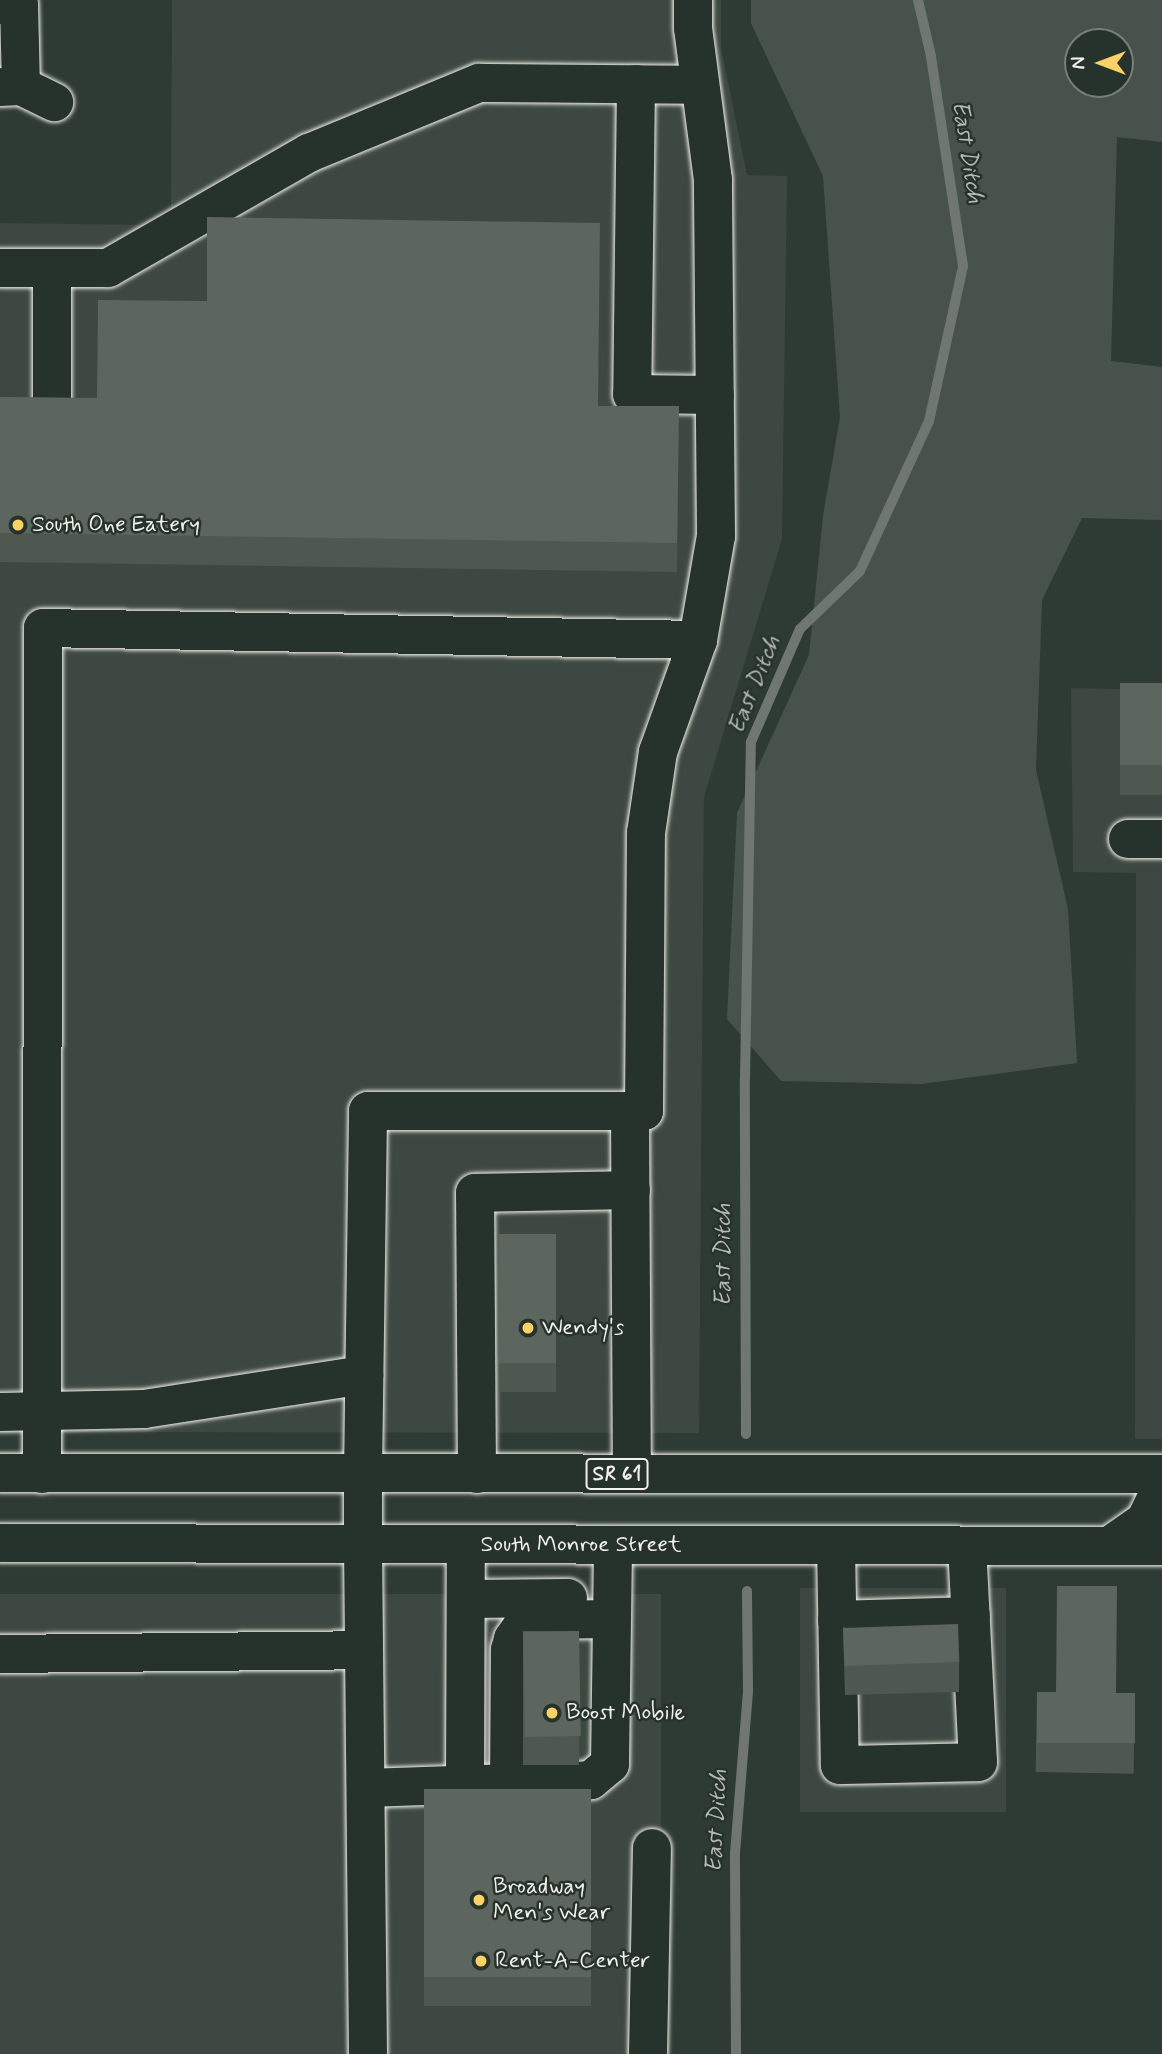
<!DOCTYPE html>
<style>
body{margin:0}
#map{position:relative;width:1162px;height:2054px;overflow:hidden;background:#2e3b34;font-family:Mynerve,sans-serif}
div>[style]{position:absolute}
[style*='--x']{left:calc(var(--x)*1px);top:calc(var(--y)*1px);width:calc(var(--w)*1px);rotate:calc(var(--a)*1deg)}
.built>*{inset:0;background:#3c4841;transform-origin:0 0}
.green>*{inset:0;background:#48524c}
.stream>*{height:10px;margin:-5px;padding:0 5px;transform-origin:5px;border-radius:5px;background:#6f7770}
.roads{filter:drop-shadow(0 0 2px #f4f1e8) drop-shadow(0 0 2px #f4f1e8)}
.minor>*{height:38px;margin:-19px;padding:0 19px;transform-origin:19px;border-radius:19px;background:#26332d}
.major>*{height:38px;margin:-19px;padding:0 19px;transform-origin:19px;border-radius:19px;background:#26332d}
.wall>*{inset:0;background:#4f5751;transform-origin:0 0}
.building>*{inset:0;background:#5c655e;transform-origin:0 0}
.dots>*{width:19px;height:19px;translate:-50% -50%;box-sizing:border-box;border:4px solid #26332d;border-radius:50%}
span{translate:-50% -50%;white-space:nowrap;text-align:center;line-height:1.15;-webkit-text-stroke:5px #26332d;paint-order:stroke}
.shield-label span{padding:2px 5px;background:#26332d;border:2px solid;border-radius:5px;-webkit-text-stroke-width:0}
.shield-label{font-size:21px;color:#f4f1e8;font-weight:700}
.poi-label{font-size:23px;color:#f4f1e8}
.left{translate:0 -50%;text-align:left}
.street-label{font-size:23px;color:#f4f1e8}
.water-label{font-size:24px;color:#b8bab2;font-style:italic}
.north{position:absolute;left:1064px;top:28px;width:70px;height:70px;box-sizing:border-box;background:#26332d;border:2px solid #787f78;border-radius:50%;rotate:270deg;font-size:19px;font-weight:700;line-height:28px;text-align:center;color:#f4f1e8}
.north::after{content:'';display:block;margin:auto;width:24px;height:32px;background:#ffd166;clip-path:polygon(50% 0,100% 100%,50% 72%,0 100%)}
</style>
<div id="map">
<div class="built">
<i style="clip-path:polygon(172px 0,721px 0,721px 48px,747px 175px,787px 176px,782px 539px,704px 797px,699px 1433px,0 1432px,0 223px,150px 225px,171px 210px)"></i>
<i style="clip-path:polygon(1071px 688px,1162px 690px,1162px 1439px,1135px 1439px,1136px 873px,1073px 872px)"></i>
<i style="left:1006px;top:1588px;width:224px;height:206px;rotate:90deg"></i>
<i style="left:0;top:1594px;width:661px;height:460px"></i>
</div>
<div class="green">
<i style="clip-path:polygon(evenodd,751px 0,1162px 0,1162px 142px,1117px 137px,1111px 361px,1162px 367px,1162px 520px,1082px 518px,1042px 600px,1036px 770px,1068px 909px,1077px 1063px,921px 1084px,781px 1081px,727px 1019px,737px 813px,809px 655px,823px 516px,840px 417px,823px 176px,751px 23px,751px 0,1078px 42px,1120px 42px,1120px 84px,1078px 84px,1078px 42px)"></i>
</div>
<div class="stream">
<i style="--x:746;--y:1434;--w:355;--a:-90.2"></i>
<i style="--x:745;--y:1079;--w:337;--a:-89"></i>
<i style="--x:751;--y:742;--w:123;--a:-66.6"></i>
<i style="--x:800;--y:629;--w:83;--a:-44"></i>
<i style="--x:860;--y:571;--w:165;--a:-65.3"></i>
<i style="--x:929;--y:421;--w:159;--a:-77.6"></i>
<i style="--x:963;--y:266;--w:212;--a:-98.7"></i>
<i style="--x:931;--y:56;--w:57;--a:-103.1"></i>
<i style="--x:736;--y:2054;--w:201;--a:-90.3"></i>
<i style="--x:735;--y:1853;--w:164;--a:-85.4"></i>
<i style="--x:748;--y:1690;--w:99;--a:-90.6"></i>
</div>
<div class="roads">
<div class="minor">
<i style="--x:0;--y:5;--w:19;--a:0"></i>
<i style="--x:19;--y:5;--w:81;--a:88.6"></i>
<i style="--x:21;--y:86;--w:21;--a:177"></i>
<i style="--x:636;--y:84;--w:310;--a:90.7"></i>
<i style="--x:632;--y:394;--w:83;--a:0.7"></i>
<i style="--x:21;--y:86;--w:37;--a:26"></i>
<i style="--x:0;--y:268;--w:108;--a:0"></i>
<i style="--x:108;--y:268;--w:232;--a:-29.8"></i>
<i style="--x:309;--y:153;--w:184;--a:-22.4"></i>
<i style="--x:479;--y:83;--w:221;--a:0.5"></i>
<i style="--x:52;--y:268;--w:146;--a:90"></i>
<i style="--x:1128;--y:839;--w:34;--a:0"></i>
<i style="--x:630;--y:1111;--w:363;--a:89.7"></i>
<i style="--x:0;--y:1412;--w:144;--a:-1.2"></i>
<i style="--x:144;--y:1409;--w:223;--a:-8.8"></i>
<i style="--x:42;--y:1474;--w:846;--a:-89.93"></i>
<i style="--x:43;--y:628;--w:655;--a:1.05"></i>
<i style="--x:363;--y:1474;--w:363;--a:-89.2"></i>
<i style="--x:368;--y:1111;--w:276;--a:0"></i>
<i style="--x:644;--y:1111;--w:278;--a:-89.6"></i>
<i style="--x:646;--y:833;--w:82;--a:-81.6"></i>
<i style="--x:658;--y:752;--w:119;--a:-70.3"></i>
<i style="--x:698;--y:640;--w:106;--a:-80.2"></i>
<i style="--x:716;--y:536;--w:356;--a:-90.5"></i>
<i style="--x:713;--y:180;--w:153;--a:-97.5"></i>
<i style="--x:693;--y:28;--w:28;--a:-90"></i>
<i style="--x:477;--y:1474;--w:281;--a:-90.4"></i>
<i style="--x:475;--y:1193;--w:156;--a:-1.1"></i>
<i style="--x:363;--y:1544;--w:510;--a:89.44"></i>
<i style="--x:836;--y:1546;--w:219;--a:89"></i>
<i style="--x:840;--y:1765;--w:138;--a:-1.2"></i>
<i style="--x:978;--y:1762;--w:216;--a:-92.9"></i>
<i style="--x:466;--y:1599;--w:102;--a:-0.6"></i>
<i style="--x:837;--y:1620;--w:134;--a:-1.7"></i>
<i style="--x:0;--y:1654;--w:364;--a:-0.6"></i>
<i style="--x:509;--y:1783;--w:133;--a:-89.6"></i>
<i style="--x:510;--y:1650;--w:11;--a:-75"></i>
<i style="--x:513;--y:1639;--w:16;--a:-55"></i>
<i style="--x:522;--y:1626;--w:13;--a:-29"></i>
<i style="--x:533;--y:1620;--w:79;--a:-0.7"></i>
<i style="--x:465;--y:1784;--w:240;--a:-89.8"></i>
<i style="--x:366;--y:1788;--w:225;--a:-2"></i>
<i style="--x:591;--y:1780;--w:25;--a:-40"></i>
<i style="--x:610;--y:1764;--w:219;--a:-89.2"></i>
<i style="--x:648;--y:2054;--w:206;--a:-88.9"></i>
</div>
<div class="major">
<i style="--x:0;--y:1473;--w:1162;--a:0.05"></i>
<i style="--x:363;--y:1474;--w:70;--a:90"></i>
<i style="--x:0;--y:1543;--w:1162;--a:0.15"></i>
<i style="--x:1109;--y:1546;--w:44;--a:-34.8"></i>
<i style="--x:1145;--y:1521;--w:39;--a:-64"></i>
</div>
</div>
<div class="wall">
<i style="clip-path:polygon(0 397px,599px 406px,679px 406px,677px 572px,0 562px)"></i>
<i style="left:1120px;top:683px;width:42px;height:112px"></i>
<i style="left:556px;top:1234px;width:158px;height:57px;rotate:90deg"></i>
<i style="clip-path:polygon(843px 1627px,959px 1662px,959px 1692px,845px 1695px)"></i>
<i style="left:579px;top:1631px;width:134px;height:56px;rotate:90deg"></i>
<i style="left:1037px;top:1692px;width:98px;height:80px;rotate:1deg"></i>
<i style="left:424px;top:1789px;width:167px;height:217px"></i>
</div>
<div class="building">
<i style="clip-path:polygon(207px 217px,600px 223px,598px 406px,679px 406px,677px 543px,0 533px,0 397px,97px 398px,98px 300px,207px 301px)"></i>
<i style="left:1120px;top:683px;width:42px;height:82px"></i>
<i style="left:556px;top:1234px;width:129px;height:57px;rotate:90deg"></i>
<i style="clip-path:polygon(1057px 1586px,1117px 1586px,1116px 1693px,1135px 1693px,1135px 1743px,1037px 1743px,1037px 1692px,1056px 1692px)"></i>
<i style="left:958px;top:1624px;width:38px;height:115px;rotate:88deg"></i>
<i style="left:579px;top:1631px;width:105px;height:56px;rotate:89deg"></i>
<i style="left:424px;top:1789px;width:167px;height:188px"></i>
</div>
<div class="dots">
<i style="left:18px;top:525px;background:#ffd166"></i>
<i style="left:528px;top:1328px;background:#ffd166"></i>
<i style="left:552px;top:1713px;background:#ffd166"></i>
<i style="left:479px;top:1900px;background:#ffd166"></i>
<i style="left:481px;top:1961px;background:#ffd166"></i>
</div>
<div class="shield-label">
<span style="left:617px;top:1474px">SR 61</span>
</div>
<div class="poi-label">
<span class="left" style="left:32px;top:525px">South One Eatery</span>
<span class="left" style="left:542px;top:1328px">Wendy's</span>
<span class="left" style="left:566px;top:1713px">Boost Mobile</span>
<span class="left" style="left:493px;top:1900px">Broadway<br>Men's Wear</span>
<span class="left" style="left:495px;top:1961px">Rent-A-Center</span>
</div>
<div class="street-label">
<span style="left:581px;top:1545px">South Monroe Street</span>
</div>
<div class="water-label">
<span style="left:967px;top:152px;rotate:81deg">East Ditch</span>
<span style="left:755px;top:685px;rotate:-68deg">East Ditch</span>
<span style="left:724px;top:1255px;rotate:-90deg">East Ditch</span>
<span style="left:717px;top:1821px;rotate:-87deg">East Ditch</span>
</div>
<div class="north">N</div>
</div>
